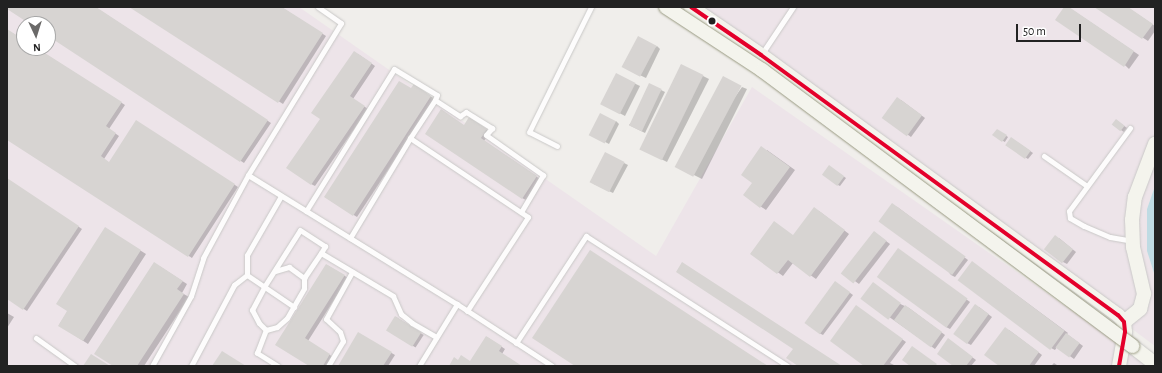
<!DOCTYPE html>
<style>
body{margin:0}
#map{position:relative;width:1162px;height:373px;overflow:hidden;background:#f0eeeb;font-family:"Alegreya Sans",sans-serif}
div>[style]{position:absolute}
[style*='--x']{left:calc(var(--x)*1px);top:calc(var(--y)*1px);width:calc(var(--w)*1px);rotate:calc(var(--a)*1deg)}
.industrial>*{inset:0;background:#ede4e9}
.water>*{inset:0;background:#bfdbe3}
.shadow>*{inset:0;background:#0003;transform-origin:0 0}
.building>*{inset:0;background:#d7d4d2;transform-origin:0 0}
.roads{filter:drop-shadow(0 0 1px #c9c8c7) drop-shadow(0 0 1px #c9c8c7)}
.lane>*{height:5px;margin:-2.5px;padding:0 2.5px;transform-origin:2.5px;border-radius:2.5px;background:#fdfcfc}
.secondary>*{height:14px;margin:-7px;padding:0 7px;transform-origin:7px;border-radius:7px;background:#f4f4ed}
.bridges{filter:drop-shadow(0 0 1px #999a82) drop-shadow(0 0 1px #999a82)}
.secondary-bridge>*{height:14px;margin:-7px;padding:0 7px;transform-origin:7px;border-radius:7px;background:#f4f4ed}
.bus-1>*{height:4px;margin:-2px;padding:0 2px;transform-origin:2px;border-radius:2px;background:#e4002b}
.dots>*{width:11px;height:11px;translate:-50% -50%;box-sizing:border-box;border:2px solid #fff;border-radius:50%}
span{translate:-50% -50%;white-space:nowrap;text-align:center;line-height:1.15;-webkit-text-stroke:3px #fff;paint-order:stroke}
.frame{position:absolute;inset:0;border:8px solid #222;pointer-events:none}
.north{position:absolute;left:16px;top:16px;width:40px;height:40px;box-sizing:border-box;background:#fff;border:1px solid #a7a7a7;border-radius:50%;rotate:176deg;font-size:11px;font-weight:700;line-height:16px;text-align:center;color:#222}
.north::after{content:'';display:block;margin:auto;width:14px;height:18px;background:#6a6968;clip-path:polygon(50% 0,100% 100%,50% 72%,0 100%)}
.scale{position:absolute;left:1016px;top:24px;width:65px;height:18px;box-sizing:border-box;border:2px solid #222;border-top:0;padding-left:5px;font-size:12px;line-height:14px;white-space:nowrap;color:#222;-webkit-text-stroke:3px #fff;paint-order:stroke}
</style>
<div id="map">
<div class="industrial">
<i style="clip-path:polygon(evenodd,7px 7px,299px 7px,656px 256px,752px 87px,1151px 366px,7px 366px,7px 7px,24px 24px,48px 24px,48px 48px,24px 48px,24px 24px)"></i>
<i style="clip-path:polygon(699px 7px,1155px 7px,1155px 186px,1147px 209px,1147px 251px,1155px 276px,1155px 346px)"></i>
</div>
<div class="water">
<i style="clip-path:polygon(1155px 186px,1155px 276px,1147px 251px,1147px 209px)"></i>
</div>
<div class="shadow">
<i style="clip-path:polygon(7px 7px,95px 7px,271px 123px,244px 163px,48px 35px,48px 24px,32px 24px)"></i>
<i style="clip-path:polygon(131px 7px,281px 7px,326px 36px,283px 104px)"></i>
<i style="clip-path:polygon(1065px 7px,1071px 9px,1139px 55px,1129px 69px)"></i>
<i style="clip-path:polygon(1096px 7px,1127px 7px,1155px 26px,1155px 31px,1148px 41px)"></i>
<i style="clip-path:polygon(7px 30px,24px 40px,24px 48px,36px 48px,125px 105px,109px 129px,119px 136px,104px 159px,109px 163px,140px 124px,238px 187px,192px 258px,7px 139px)"></i>
<i style="clip-path:polygon(657px 46px,660px 49px,646px 78px,627px 69px)"></i>
<i style="clip-path:polygon(358px 54px,375px 66px,353px 99px,368px 109px,315px 186px,311px 184px,321px 119px)"></i>
<i style="clip-path:polygon(681px 65px,709px 79px,667px 162px,645px 151px)"></i>
<i style="clip-path:polygon(617px 75px,640px 86px,625px 116px,606px 106px)"></i>
<i style="clip-path:polygon(414px 86px,435px 99px,357px 217px,325px 197px)"></i>
<i style="clip-path:polygon(742px 87px,747px 89px,702px 179px,684px 170px)"></i>
<i style="clip-path:polygon(661px 90px,665px 92px,645px 133px,629px 125px)"></i>
<i style="clip-path:polygon(901px 100px,925px 118px,911px 137px,883px 117px)"></i>
<i style="clip-path:polygon(1116px 120px,1127px 128px,1124px 132px,1113px 125px)"></i>
<i style="clip-path:polygon(473px 121px,490px 132px,484px 141px,540px 179px,526px 200px,522px 198px,465px 126px)"></i>
<i style="clip-path:polygon(616px 121px,619px 124px,609px 144px,594px 136px)"></i>
<i style="left:997px;top:130px;width:13px;height:6px;rotate:32deg"></i>
<i style="clip-path:polygon(1014px 140px,1033px 153px,1028px 159px,1007px 145px)"></i>
<i style="clip-path:polygon(767px 150px,795px 170px,766px 210px,744px 195px,753px 183px)"></i>
<i style="clip-path:polygon(624px 163px,628px 165px,613px 193px,594px 184px)"></i>
<i style="clip-path:polygon(831px 168px,846px 178px,840px 186px,838px 185px)"></i>
<i style="clip-path:polygon(7px 179px,82px 229px,27px 311px,7px 298px)"></i>
<i style="clip-path:polygon(896px 206px,968px 260px,955px 277px,951px 275px)"></i>
<i style="clip-path:polygon(819px 211px,849px 234px,816px 279px,793px 263px,783px 276px,751px 253px,794px 236px)"></i>
<i style="clip-path:polygon(106px 229px,146px 254px,88px 344px,59px 325px,68px 311px)"></i>
<i style="clip-path:polygon(878px 235px,890px 244px,859px 284px,844px 273px)"></i>
<i style="clip-path:polygon(1059px 238px,1076px 252px,1067px 264px,1063px 262px)"></i>
<i style="clip-path:polygon(902px 252px,970px 302px,950px 329px,946px 327px)"></i>
<i style="clip-path:polygon(327px 265px,348px 278px,308px 341px,333px 357px,327px 366px,311px 366px,277px 345px)"></i>
<i style="clip-path:polygon(976px 265px,1068px 333px,1067px 334px,1083px 346px,1074px 359px,1057px 347px,1055px 350px,1051px 348px)"></i>
<i style="clip-path:polygon(159px 266px,187px 284px,182px 293px,189px 297px,144px 366px,115px 366px)"></i>
<i style="clip-path:polygon(839px 285px,853px 295px,823px 335px,819px 333px)"></i>
<i style="clip-path:polygon(862px 298px,896px 302px,909px 308px,945px 335px,935px 349px)"></i>
<i style="clip-path:polygon(979px 307px,992px 317px,971px 345px,967px 343px)"></i>
<i style="clip-path:polygon(860px 309px,906px 342px,890px 363px,896px 366px,865px 366px)"></i>
<i style="clip-path:polygon(7px 313px,14px 317px,7px 328px)"></i>
<i style="left:396px;top:317px;width:33px;height:15px;rotate:33deg"></i>
<i style="clip-path:polygon(1009px 330px,1042px 355px,1034px 366px,1001px 366px)"></i>
<i style="clip-path:polygon(359px 334px,395px 355px,388px 366px,339px 366px)"></i>
<i style="clip-path:polygon(487px 337px,505px 349px,502px 354px,521px 366px,450px 366px,459px 361px,471px 362px)"></i>
<i style="clip-path:polygon(952px 342px,976px 360px,971px 366px,955px 366px)"></i>
<i style="clip-path:polygon(1054px 363px,1057px 365px,1059px 366px,1051px 366px)"></i>
</div>
<div class="building">
<i style="clip-path:polygon(7px 7px,96px 7px,268px 120px,240px 162px,48px 36px,48px 24px,30px 24px,7px 9px)"></i>
<i style="clip-path:polygon(129px 7px,282px 7px,323px 33px,278px 103px)"></i>
<i style="clip-path:polygon(1064px 7px,1069px 7px,1134px 51px,1124px 67px,1055px 20px)"></i>
<i style="clip-path:polygon(1094px 7px,1128px 7px,1153px 24px,1142px 39px)"></i>
<i style="clip-path:polygon(7px 29px,24px 40px,24px 48px,37px 48px,122px 102px,106px 126px,116px 133px,101px 156px,109px 162px,136px 120px,235px 184px,188px 257px,7px 140px)"></i>
<i style="left:638px;top:36px;width:21px;height:35px;rotate:28deg"></i>
<i style="clip-path:polygon(354px 51px,372px 63px,350px 96px,365px 106px,311px 185px,286px 168px,320px 119px,311px 113px)"></i>
<i style="left:681px;top:64px;width:25px;height:95px;rotate:26deg"></i>
<i style="left:616px;top:73px;width:22px;height:35px;rotate:27deg"></i>
<i style="left:723px;top:76px;width:21px;height:103px;rotate:28deg"></i>
<i style="clip-path:polygon(399px 81px,411px 88px,414px 84px,431px 96px,353px 216px,324px 197px)"></i>
<i style="left:649px;top:83px;width:14px;height:47px;rotate:25deg"></i>
<i style="left:897px;top:97px;width:31px;height:26px;rotate:36deg"></i>
<i style="clip-path:polygon(441px 109px,464px 125px,469px 117px,487px 129px,481px 138px,537px 176px,522px 199px,425px 134px)"></i>
<i style="left:600px;top:113px;width:18px;height:25px;rotate:27deg"></i>
<i style="left:1116px;top:119px;width:11px;height:7px;rotate:38deg"></i>
<i style="clip-path:polygon(997px 129px,1007px 135px,1002px 142px,992px 135px)"></i>
<i style="left:1011px;top:137px;width:24px;height:10px;rotate:35deg"></i>
<i style="clip-path:polygon(761px 146px,790px 167px,760px 208px,743px 195px,752px 183px,741px 175px)"></i>
<i style="left:605px;top:152px;width:22px;height:34px;rotate:27deg"></i>
<i style="left:829px;top:165px;width:19px;height:12px;rotate:36deg"></i>
<i style="clip-path:polygon(7px 178px,79px 226px,23px 310px,7px 299px)"></i>
<i style="left:892px;top:203px;width:91px;height:23px;rotate:36deg"></i>
<i style="clip-path:polygon(814px 207px,845px 230px,810px 277px,788px 260px,777px 274px,750px 254px,774px 221px,793px 235px)"></i>
<i style="clip-path:polygon(105px 227px,141px 250px,83px 341px,58px 326px,67px 311px,56px 304px)"></i>
<i style="left:874px;top:231px;width:16px;height:54px;rotate:38deg"></i>
<i style="left:1055px;top:235px;width:23px;height:18px;rotate:38deg"></i>
<i style="left:898px;top:248px;width:86px;height:36px;rotate:36deg"></i>
<i style="clip-path:polygon(590px 250px,768px 366px,575px 366px,532px 338px)"></i>
<i style="left:972px;top:261px;width:116px;height:24px;rotate:37deg"></i>
<i style="clip-path:polygon(154px 262px,183px 281px,177px 289px,184px 294px,137px 366px,113px 366px,94px 354px)"></i>
<i style="clip-path:polygon(682px 262px,842px 366px,798px 366px,786px 358px,793px 349px,676px 272px)"></i>
<i style="clip-path:polygon(326px 264px,345px 275px,305px 338px,330px 354px,323px 366px,309px 366px,275px 345px)"></i>
<i style="left:835px;top:281px;width:19px;height:52px;rotate:36deg"></i>
<i style="left:873px;top:282px;width:35px;height:21px;rotate:37deg"></i>
<i style="left:975px;top:304px;width:17px;height:37px;rotate:36deg"></i>
<i style="clip-path:polygon(856px 305px,903px 339px,883px 366px,864px 366px,830px 341px)"></i>
<i style="left:905px;top:305px;width:46px;height:19px;rotate:36deg"></i>
<i style="left:395px;top:316px;width:31px;height:17px;rotate:32deg"></i>
<i style="clip-path:polygon(1005px 327px,1039px 352px,1029px 366px,999px 366px,984px 355px)"></i>
<i style="clip-path:polygon(358px 332px,392px 352px,383px 366px,338px 366px)"></i>
<i style="left:1066px;top:333px;width:17px;height:18px;rotate:36deg"></i>
<i style="clip-path:polygon(486px 336px,502px 346px,499px 351px,522px 366px,449px 366px,454px 357px,458px 360px,461px 355px,470px 361px)"></i>
<i style="clip-path:polygon(948px 338px,973px 357px,966px 366px,953px 366px,937px 354px)"></i>
<i style="clip-path:polygon(912px 346px,937px 364px,935px 366px,910px 366px,902px 360px)"></i>
<i style="clip-path:polygon(222px 351px,246px 366px,212px 366px)"></i>
<i style="clip-path:polygon(91px 354px,110px 366px,83px 366px)"></i>
</div>
<div class="roads">
<div class="lane">
<i style="--x:761;--y:55;--w:58;--a:-56.3"></i>
<i style="--x:1130;--y:128;--w:103;--a:126.3"></i>
<i style="--x:1069;--y:211;--w:7;--a:82"></i>
<i style="--x:1070;--y:218;--w:16;--a:30"></i>
<i style="--x:1084;--y:226;--w:28;--a:23"></i>
<i style="--x:1110;--y:237;--w:22;--a:10"></i>
<i style="--x:410;--y:138;--w:45;--a:-56.7"></i>
<i style="--x:435;--y:100;--w:30;--a:33"></i>
<i style="--x:460;--y:116;--w:7;--a:-34"></i>
<i style="--x:466;--y:112;--w:31;--a:32"></i>
<i style="--x:492;--y:128;--w:9;--a:131"></i>
<i style="--x:486;--y:135;--w:70;--a:35.1"></i>
<i style="--x:543;--y:175;--w:43;--a:120.7"></i>
<i style="--x:557;--y:146;--w:31;--a:-153"></i>
<i style="--x:529;--y:132;--w:140;--a:-63.6"></i>
<i style="--x:1044;--y:156;--w:52;--a:34.9"></i>
<i style="--x:248;--y:175;--w:246;--a:31.7"></i>
<i style="--x:457;--y:304;--w:113;--a:33.1"></i>
<i style="--x:306;--y:211;--w:167;--a:-58.2"></i>
<i style="--x:394;--y:69;--w:50;--a:31.2"></i>
<i style="--x:437;--y:95;--w:5;--a:112"></i>
<i style="--x:350;--y:238;--w:117;--a:-59"></i>
<i style="--x:410;--y:138;--w:142;--a:33.8"></i>
<i style="--x:528;--y:217;--w:112;--a:123"></i>
<i style="--x:275;--y:271;--w:15;--a:-16"></i>
<i style="--x:289;--y:267;--w:19;--a:36"></i>
<i style="--x:247;--y:275;--w:20;--a:-90"></i>
<i style="--x:247;--y:255;--w:68;--a:-60"></i>
<i style="--x:266;--y:330;--w:11;--a:-15"></i>
<i style="--x:277;--y:327;--w:13;--a:-42"></i>
<i style="--x:287;--y:318;--w:34;--a:-60"></i>
<i style="--x:304;--y:288;--w:10;--a:-90"></i>
<i style="--x:304;--y:278;--w:30;--a:-56"></i>
<i style="--x:36;--y:338;--w:48;--a:35.7"></i>
<i style="--x:516;--y:343;--w:128;--a:-56.8"></i>
<i style="--x:586;--y:236;--w:240;--a:32.8"></i>
<i style="--x:152;--y:366;--w:80;--a:-60.9"></i>
<i style="--x:191;--y:296;--w:40;--a:-72"></i>
<i style="--x:203;--y:258;--w:94;--a:-61.5"></i>
<i style="--x:248;--y:175;--w:178;--a:-58.5"></i>
<i style="--x:341;--y:23;--w:28;--a:-145"></i>
<i style="--x:191;--y:366;--w:92;--a:-62"></i>
<i style="--x:234;--y:285;--w:16;--a:-38"></i>
<i style="--x:247;--y:275;--w:57;--a:34.2"></i>
<i style="--x:278;--y:366;--w:25;--a:-148"></i>
<i style="--x:257;--y:353;--w:25;--a:-69"></i>
<i style="--x:266;--y:330;--w:10;--a:-135"></i>
<i style="--x:259;--y:323;--w:15;--a:-118"></i>
<i style="--x:252;--y:310;--w:26;--a:-62"></i>
<i style="--x:264;--y:287;--w:67;--a:-57.7"></i>
<i style="--x:300;--y:230;--w:30;--a:33"></i>
<i style="--x:325;--y:246;--w:8;--a:120"></i>
<i style="--x:321;--y:253;--w:84;--a:30.8"></i>
<i style="--x:393;--y:296;--w:20;--a:66"></i>
<i style="--x:401;--y:314;--w:14;--a:39"></i>
<i style="--x:412;--y:323;--w:28;--a:30"></i>
<i style="--x:328;--y:366;--w:29;--a:-59"></i>
<i style="--x:343;--y:341;--w:9;--a:-108"></i>
<i style="--x:340;--y:332;--w:19;--a:-137"></i>
<i style="--x:326;--y:319;--w:54;--a:-61"></i>
<i style="--x:419;--y:366;--w:73;--a:-58.5"></i>
</div>
<div class="secondary">
<i style="--x:691;--y:7;--w:85;--a:34.4"></i>
<i style="--x:761;--y:55;--w:442;--a:36.1"></i>
<i style="--x:1118;--y:315;--w:9;--a:49"></i>
<i style="--x:1124;--y:322;--w:10;--a:84"></i>
<i style="--x:1125;--y:332;--w:35;--a:100"></i>
<i style="--x:1124;--y:322;--w:21;--a:-39"></i>
<i style="--x:1140;--y:309;--w:16;--a:-75"></i>
<i style="--x:1144;--y:294;--w:48;--a:-103.2"></i>
<i style="--x:1133;--y:247;--w:27;--a:-92"></i>
<i style="--x:1132;--y:220;--w:23;--a:-83"></i>
<i style="--x:1135;--y:197;--w:57;--a:-69.3"></i>
<i style="--x:1132;--y:346;--w:29;--a:38"></i>
</div>
</div>
<div class="bridges">
<div class="secondary-bridge">
<i style="--x:666;--y:7;--w:115;--a:33.3"></i>
<i style="--x:762;--y:70;--w:462;--a:36.7"></i>
</div>
</div>
<div class="bus-1">
<i style="--x:691;--y:7;--w:85;--a:34.4"></i>
<i style="--x:761;--y:55;--w:442;--a:36.1"></i>
<i style="--x:1118;--y:315;--w:9;--a:49"></i>
<i style="--x:1124;--y:322;--w:10;--a:84"></i>
<i style="--x:1125;--y:332;--w:35;--a:100"></i>
</div>
<div class="dots">
<i style="left:712px;top:21px;background:#222"></i>
</div>
<div class="frame"></div>
<div class="north">N</div>
<div class="scale">50 m</div>
</div>
